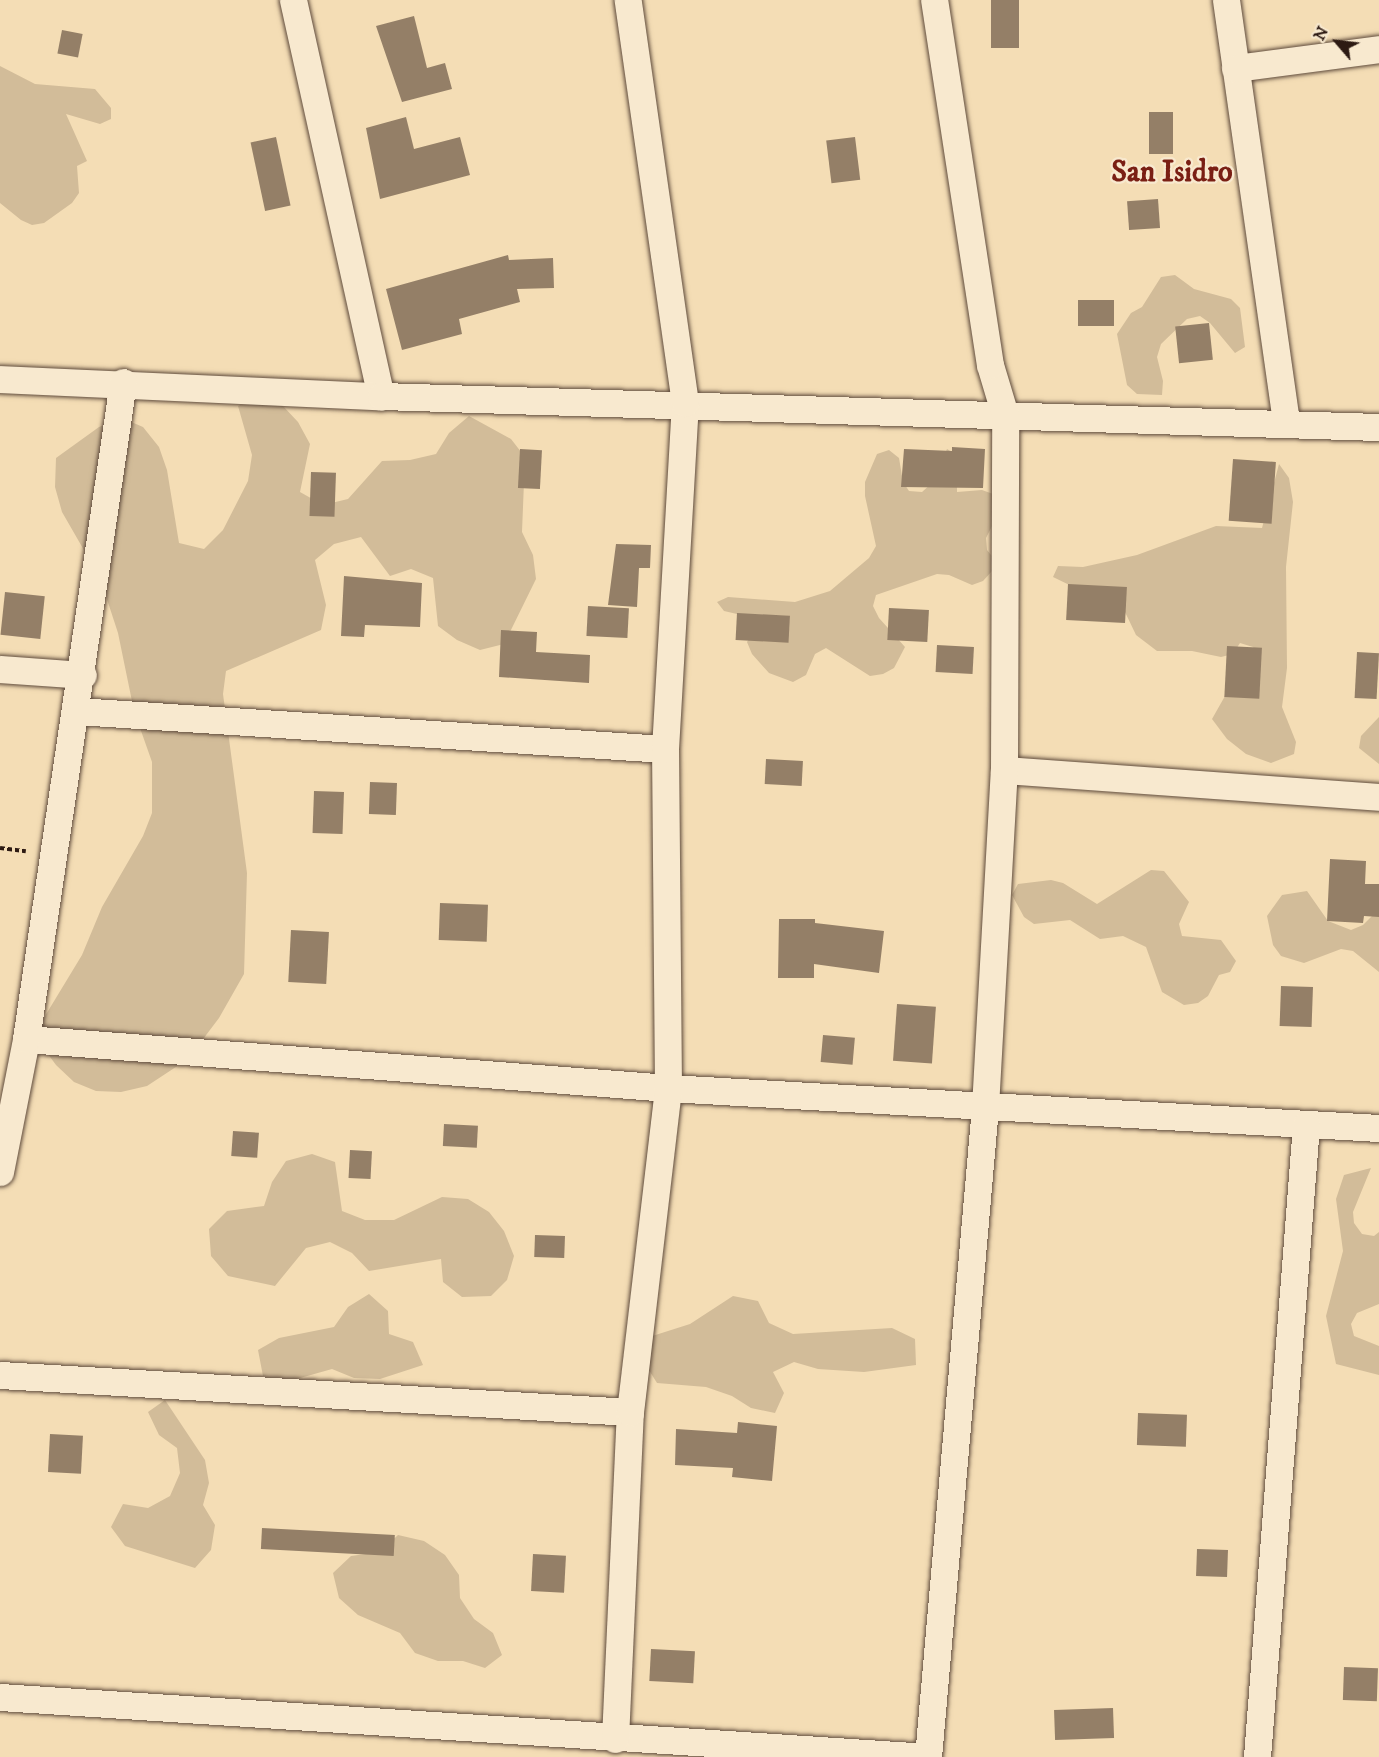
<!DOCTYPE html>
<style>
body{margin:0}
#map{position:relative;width:1379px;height:1757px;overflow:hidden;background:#f4ddb5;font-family:"IM FELL DW Pica",serif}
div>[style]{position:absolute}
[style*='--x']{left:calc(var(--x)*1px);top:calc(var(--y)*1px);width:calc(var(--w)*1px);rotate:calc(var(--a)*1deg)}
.green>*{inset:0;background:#d2bc99}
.building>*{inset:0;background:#947f67;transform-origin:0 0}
.path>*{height:4px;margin-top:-2px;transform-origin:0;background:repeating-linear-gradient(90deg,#2d1a13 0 4.5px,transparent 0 7.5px)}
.roads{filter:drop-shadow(0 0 2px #5f4b3c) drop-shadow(0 0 2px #5f4b3c)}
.minor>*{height:27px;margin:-13.5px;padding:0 13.5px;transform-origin:13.5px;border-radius:13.5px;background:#f8e9cf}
span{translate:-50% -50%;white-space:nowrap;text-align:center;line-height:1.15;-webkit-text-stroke:4.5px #f8e9cf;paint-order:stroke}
.district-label{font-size:30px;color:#7a1f14;font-weight:700}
.north{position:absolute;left:1307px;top:12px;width:60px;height:60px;-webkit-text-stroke:4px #f8e9cf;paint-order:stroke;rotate:298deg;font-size:16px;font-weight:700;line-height:24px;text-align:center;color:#2d1a13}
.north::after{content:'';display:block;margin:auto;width:21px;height:27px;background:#2d1a13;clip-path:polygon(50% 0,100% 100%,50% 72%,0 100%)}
</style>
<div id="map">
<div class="green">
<i style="clip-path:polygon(0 66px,35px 84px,95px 89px,111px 108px,111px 119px,100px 124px,66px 114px,87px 161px,77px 166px,79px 193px,72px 203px,44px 223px,32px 225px,21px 220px,0 203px)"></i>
<i style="clip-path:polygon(1175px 275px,1194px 289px,1231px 299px,1240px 308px,1245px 347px,1235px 353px,1210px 323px,1200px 316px,1187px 319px,1161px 344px,1157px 357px,1163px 381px,1162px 395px,1137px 394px,1127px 385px,1117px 334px,1131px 313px,1142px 307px,1161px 277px)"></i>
<i style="clip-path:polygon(262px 394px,282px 405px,298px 422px,310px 444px,300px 492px,323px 505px,348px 499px,382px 461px,410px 460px,436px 454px,449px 433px,469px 416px,511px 439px,525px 457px,522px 532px,533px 555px,536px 579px,504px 644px,480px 650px,457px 640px,438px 626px,433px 578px,411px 569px,390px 576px,361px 537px,334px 544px,315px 560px,326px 605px,321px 630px,226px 671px,223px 694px,247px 873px,244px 974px,219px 1018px,188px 1059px,147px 1086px,121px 1092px,96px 1091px,74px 1082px,56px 1065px,42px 1046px,42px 1021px,82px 955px,102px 907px,143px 836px,152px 813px,152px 762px,134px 711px,118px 633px,100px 578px,62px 512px,55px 487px,56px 458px,99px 427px,122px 418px,143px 427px,159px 447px,167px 470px,179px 543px,204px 549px,223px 530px,248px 481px,252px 455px,238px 406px)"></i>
<i style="clip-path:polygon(947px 449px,957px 455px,957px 492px,982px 490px,993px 494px,992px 526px,986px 538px,987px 550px,995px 560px,992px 571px,983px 581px,972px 585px,949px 575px,937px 574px,876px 595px,873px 606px,879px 618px,905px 647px,894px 668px,883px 674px,870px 676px,826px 648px,815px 654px,806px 675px,793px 682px,769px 673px,752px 654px,747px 642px,754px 631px,790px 616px,737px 614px,724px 611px,717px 602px,728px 597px,795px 602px,830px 591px,869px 558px,876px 546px,865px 496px,865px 482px,877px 454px,889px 450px,899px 458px,903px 482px,909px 491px,922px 492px,932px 483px)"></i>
<i style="clip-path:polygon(1279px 464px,1289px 478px,1293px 502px,1286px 567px,1287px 668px,1282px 707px,1296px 742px,1294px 754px,1271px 763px,1246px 754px,1227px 739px,1212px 719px,1225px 696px,1259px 659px,1253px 647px,1240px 643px,1233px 654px,1221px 657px,1192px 651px,1157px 651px,1136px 635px,1125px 612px,1053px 577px,1058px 566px,1083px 567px,1137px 555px,1216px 526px,1262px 528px)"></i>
<i style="clip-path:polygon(1379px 717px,1379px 764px,1359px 748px,1361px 736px)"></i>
<i style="clip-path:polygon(1151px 870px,1164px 871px,1189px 902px,1179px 924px,1182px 936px,1221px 940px,1236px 961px,1230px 972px,1219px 975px,1208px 996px,1198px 1003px,1184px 1005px,1162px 992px,1146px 947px,1123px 936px,1100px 939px,1070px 920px,1034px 924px,1024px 917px,1012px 895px,1018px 884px,1051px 880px,1063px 883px,1097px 904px)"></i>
<i style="clip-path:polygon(1307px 891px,1328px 921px,1351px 930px,1363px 925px,1379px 909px,1379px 972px,1353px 951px,1341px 949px,1304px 963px,1281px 956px,1273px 945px,1267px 916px,1282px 895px)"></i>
<i style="clip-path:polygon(312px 1154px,335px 1162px,342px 1211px,365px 1220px,394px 1220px,442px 1197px,468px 1199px,489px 1212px,504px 1231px,514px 1256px,507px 1280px,491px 1296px,462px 1297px,443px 1282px,441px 1259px,369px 1271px,352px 1253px,330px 1242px,306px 1248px,275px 1286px,228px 1276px,211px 1256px,209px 1229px,227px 1211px,264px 1206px,272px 1182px,286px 1161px)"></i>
<i style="clip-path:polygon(1371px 1168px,1353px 1212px,1354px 1223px,1362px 1234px,1374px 1236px,1379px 1232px,1379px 1304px,1357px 1313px,1351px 1324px,1354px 1336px,1379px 1346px,1379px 1375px,1336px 1364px,1326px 1316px,1343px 1251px,1336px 1199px,1344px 1175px)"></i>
<i style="clip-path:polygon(369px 1294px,388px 1311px,389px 1334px,413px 1342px,423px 1365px,380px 1379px,354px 1378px,332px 1369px,286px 1382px,263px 1376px,258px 1350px,279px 1338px,334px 1327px,348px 1307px)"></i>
<i style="clip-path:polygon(733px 1296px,758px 1301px,769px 1323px,793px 1334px,892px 1328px,915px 1339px,916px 1365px,864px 1372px,818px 1369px,794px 1362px,773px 1372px,784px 1393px,775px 1413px,751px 1408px,732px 1396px,706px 1387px,657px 1383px,644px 1362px,646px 1338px,690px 1324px)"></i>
<i style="clip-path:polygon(165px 1400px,205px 1460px,209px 1483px,203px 1505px,215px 1525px,211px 1550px,195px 1568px,125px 1546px,111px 1527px,123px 1504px,148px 1508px,170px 1496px,180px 1473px,177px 1448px,159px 1435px,148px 1412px)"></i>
<i style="clip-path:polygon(398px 1535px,424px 1541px,445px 1555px,459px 1575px,460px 1598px,474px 1619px,493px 1633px,502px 1655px,485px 1668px,463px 1661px,438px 1661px,415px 1653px,400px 1633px,358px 1615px,339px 1598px,333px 1573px,351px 1556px,380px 1552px)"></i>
</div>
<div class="building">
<i style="left:991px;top:0;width:28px;height:48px"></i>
<i style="clip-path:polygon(414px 16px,427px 68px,445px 63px,452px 89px,402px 102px,376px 26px)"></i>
<i style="left:62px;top:30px;width:21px;height:24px;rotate:11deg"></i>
<i style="left:1173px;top:112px;width:42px;height:24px;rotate:90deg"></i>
<i style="clip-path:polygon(406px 117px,414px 149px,460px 137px,470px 175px,380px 199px,366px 128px)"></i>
<i style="left:276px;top:137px;width:70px;height:26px;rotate:78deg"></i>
<i style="left:855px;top:137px;width:43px;height:29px;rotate:83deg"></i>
<i style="left:1158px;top:199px;width:29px;height:31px;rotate:86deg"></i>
<i style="clip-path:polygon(508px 255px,509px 260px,553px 258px,554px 288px,517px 289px,520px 302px,459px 319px,462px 334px,402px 350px,386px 289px)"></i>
<i style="left:1078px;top:300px;width:36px;height:26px"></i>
<i style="left:1209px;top:323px;width:37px;height:34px;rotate:84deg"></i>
<i style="clip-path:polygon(952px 447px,985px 449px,983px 488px,901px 487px,904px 449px,952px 451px)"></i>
<i style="left:520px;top:449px;width:22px;height:39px;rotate:3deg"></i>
<i style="left:1233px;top:459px;width:43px;height:62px;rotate:4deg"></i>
<i style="left:311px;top:472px;width:25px;height:44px;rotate:2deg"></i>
<i style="clip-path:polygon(616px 544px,651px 545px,650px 568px,639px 568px,637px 607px,608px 605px)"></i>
<i style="clip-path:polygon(344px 576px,422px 583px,420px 627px,365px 625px,364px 637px,341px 636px)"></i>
<i style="left:1068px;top:584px;width:59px;height:36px;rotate:3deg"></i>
<i style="left:5px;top:592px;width:40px;height:43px;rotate:6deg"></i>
<i style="left:588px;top:606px;width:41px;height:30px;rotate:3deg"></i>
<i style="left:889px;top:608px;width:40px;height:32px;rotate:3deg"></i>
<i style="left:737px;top:613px;width:53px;height:27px;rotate:3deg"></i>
<i style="clip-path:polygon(501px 630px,537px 632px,536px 652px,590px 655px,589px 683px,499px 677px)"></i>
<i style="left:937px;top:645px;width:37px;height:27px;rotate:3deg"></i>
<i style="left:1227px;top:646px;width:35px;height:51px;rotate:3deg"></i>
<i style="left:1357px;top:652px;width:22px;height:46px;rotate:3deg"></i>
<i style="left:766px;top:759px;width:37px;height:25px;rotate:3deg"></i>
<i style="left:370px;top:782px;width:27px;height:32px;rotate:2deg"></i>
<i style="left:314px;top:791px;width:30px;height:42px;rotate:2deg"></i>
<i style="clip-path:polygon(1330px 859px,1366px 861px,1365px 884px,1379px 884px,1379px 917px,1364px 916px,1363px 923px,1327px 921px)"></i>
<i style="left:440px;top:903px;width:48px;height:37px;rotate:2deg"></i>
<i style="clip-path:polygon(779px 919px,815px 919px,815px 923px,884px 931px,879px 973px,814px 964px,814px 978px,778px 978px)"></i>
<i style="left:291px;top:930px;width:38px;height:52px;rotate:3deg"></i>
<i style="left:1281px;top:986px;width:32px;height:40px;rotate:2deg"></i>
<i style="left:897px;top:1004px;width:39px;height:57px;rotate:4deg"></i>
<i style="left:823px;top:1035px;width:32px;height:27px;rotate:5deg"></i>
<i style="left:444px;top:1124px;width:34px;height:22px;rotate:3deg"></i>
<i style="left:233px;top:1131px;width:26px;height:25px;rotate:4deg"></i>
<i style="left:350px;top:1150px;width:22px;height:28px;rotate:3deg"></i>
<i style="left:535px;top:1235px;width:30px;height:22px;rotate:2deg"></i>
<i style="left:1138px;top:1413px;width:49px;height:32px;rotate:2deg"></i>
<i style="clip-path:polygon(738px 1422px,777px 1426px,772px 1481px,732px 1477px,733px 1468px,675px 1465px,676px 1429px,737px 1433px)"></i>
<i style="left:50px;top:1434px;width:33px;height:38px;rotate:3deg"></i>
<i style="left:262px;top:1528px;width:133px;height:21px;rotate:3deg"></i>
<i style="left:1197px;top:1549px;width:31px;height:27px;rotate:2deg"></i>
<i style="left:533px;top:1554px;width:33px;height:37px;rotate:3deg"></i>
<i style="left:651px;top:1649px;width:44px;height:32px;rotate:3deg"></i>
<i style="left:1344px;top:1667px;width:34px;height:33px;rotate:2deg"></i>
<i style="left:1113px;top:1708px;width:30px;height:59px;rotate:88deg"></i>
</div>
<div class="path">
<i style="--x:0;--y:848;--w:26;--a:7"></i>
</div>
<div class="roads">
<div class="minor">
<i style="--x:293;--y:0;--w:406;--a:77.5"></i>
<i style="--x:1226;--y:0;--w:425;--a:81.9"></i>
<i style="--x:1235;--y:68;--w:145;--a:-7.5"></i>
<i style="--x:0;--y:379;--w:381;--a:2.6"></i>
<i style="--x:381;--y:396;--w:998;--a:1.78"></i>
<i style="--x:0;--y:669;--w:83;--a:4.1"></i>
<i style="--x:77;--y:711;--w:589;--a:3.7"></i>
<i style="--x:1004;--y:770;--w:376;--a:4.1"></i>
<i style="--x:26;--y:1039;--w:644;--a:4.36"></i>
<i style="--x:668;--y:1088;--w:712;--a:3.22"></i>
<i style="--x:0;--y:1172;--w:136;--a:-78.9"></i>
<i style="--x:26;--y:1039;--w:664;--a:-81.6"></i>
<i style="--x:0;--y:1375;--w:631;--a:3.36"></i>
<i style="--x:0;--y:1697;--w:930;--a:3.7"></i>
<i style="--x:615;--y:1739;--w:327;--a:-87.4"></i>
<i style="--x:630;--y:1412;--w:326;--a:-83.3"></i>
<i style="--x:668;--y:1088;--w:339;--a:-90.5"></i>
<i style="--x:665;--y:749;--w:347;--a:-86.7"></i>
<i style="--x:685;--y:403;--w:407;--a:-98.1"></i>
<i style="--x:928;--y:1757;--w:652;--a:-84.99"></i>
<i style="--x:985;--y:1107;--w:338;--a:-86.8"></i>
<i style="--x:1004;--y:770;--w:355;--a:-89.8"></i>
<i style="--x:1005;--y:415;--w:52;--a:-106.7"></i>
<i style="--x:990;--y:365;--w:369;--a:-98.7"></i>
<i style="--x:1257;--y:1757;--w:634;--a:-85.57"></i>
</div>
</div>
<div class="district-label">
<span style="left:1172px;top:173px">San Isidro</span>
</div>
<div class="north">N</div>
</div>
